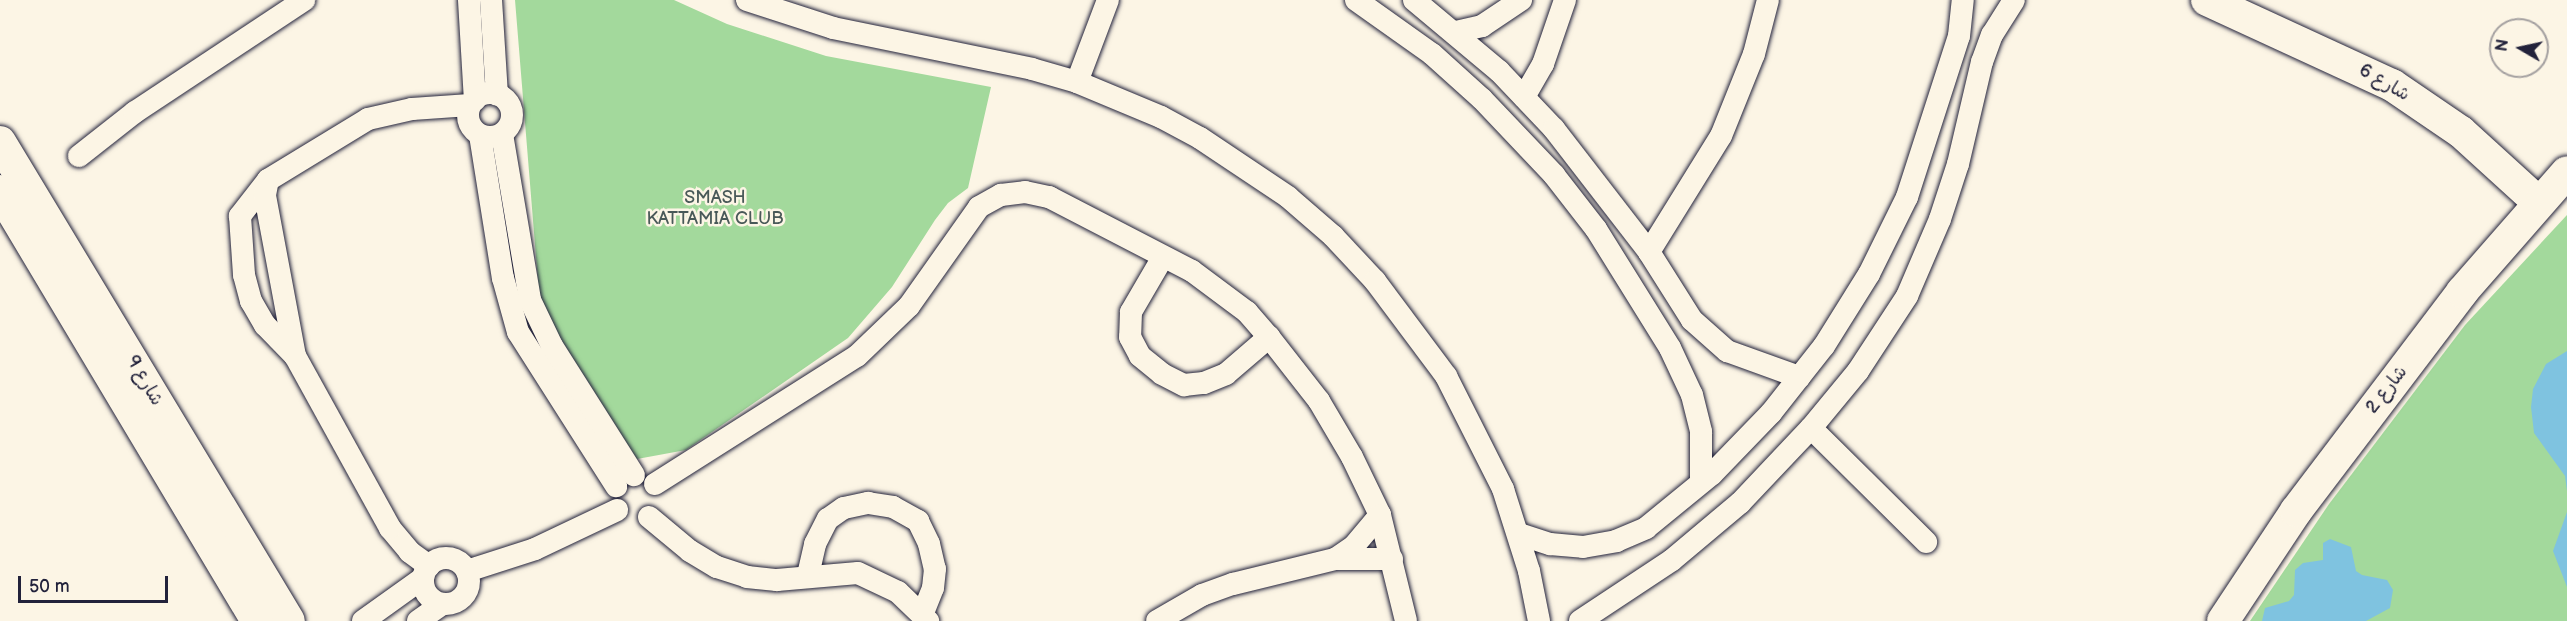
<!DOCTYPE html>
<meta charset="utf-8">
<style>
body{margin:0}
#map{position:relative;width:2567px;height:621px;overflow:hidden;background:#fcf5e5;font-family:"Balsamiq Sans","Playpen Sans Arabic",sans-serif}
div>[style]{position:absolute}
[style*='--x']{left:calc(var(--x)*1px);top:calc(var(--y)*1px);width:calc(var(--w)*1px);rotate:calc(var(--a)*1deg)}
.green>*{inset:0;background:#a3d99c}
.water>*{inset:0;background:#7fc3e0}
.roads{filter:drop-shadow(0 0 2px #22223b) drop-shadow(0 0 2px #22223b)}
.street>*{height:22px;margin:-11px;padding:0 11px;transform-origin:11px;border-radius:11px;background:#fcf5e5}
.street>.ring{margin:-11px;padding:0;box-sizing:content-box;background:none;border:22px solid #fcf5e5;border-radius:50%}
.secondary>*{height:32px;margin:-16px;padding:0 16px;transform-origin:16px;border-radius:16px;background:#fcf5e5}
span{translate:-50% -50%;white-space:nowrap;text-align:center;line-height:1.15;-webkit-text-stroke:5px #fcf5e5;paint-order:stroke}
.street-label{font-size:18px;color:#22223b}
.park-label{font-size:18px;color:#495958}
.north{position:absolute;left:2489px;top:18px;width:60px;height:60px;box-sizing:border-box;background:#fcf5e5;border:2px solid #a5a1a1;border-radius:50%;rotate:279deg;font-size:16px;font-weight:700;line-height:24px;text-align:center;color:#22223b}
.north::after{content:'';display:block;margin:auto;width:21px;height:27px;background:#22223b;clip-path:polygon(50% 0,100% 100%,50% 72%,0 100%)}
.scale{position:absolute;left:18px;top:576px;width:150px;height:27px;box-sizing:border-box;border:3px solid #22223b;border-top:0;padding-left:8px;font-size:18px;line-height:21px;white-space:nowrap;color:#22223b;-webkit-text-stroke:4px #fcf5e5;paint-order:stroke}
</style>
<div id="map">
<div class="green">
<i style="clip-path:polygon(515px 0,674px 0,727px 24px,826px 56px,991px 87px,968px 188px,948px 203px,935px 220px,892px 287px,848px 338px,686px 450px,637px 459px,540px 306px)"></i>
<i style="clip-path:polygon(2567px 215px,2567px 621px,2250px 621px,2329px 504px,2465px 325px)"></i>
</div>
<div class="water">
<i style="clip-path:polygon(2567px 351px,2567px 491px,2565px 476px,2534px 433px,2531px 407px,2533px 389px,2546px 364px)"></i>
<i style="clip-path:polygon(2567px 512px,2567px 587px,2553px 551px)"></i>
<i style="clip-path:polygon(2330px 539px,2351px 547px,2356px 571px,2362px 575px,2387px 580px,2393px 590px,2390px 608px,2366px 621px,2262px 621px,2265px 608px,2289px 601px,2294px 595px,2295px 570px,2303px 563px,2323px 560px,2323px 543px)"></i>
</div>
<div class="roads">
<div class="street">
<i style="--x:469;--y:0;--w:100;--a:86.6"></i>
<i style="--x:491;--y:0;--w:95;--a:86.4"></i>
<i style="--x:747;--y:0;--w:90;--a:18"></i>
<i style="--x:833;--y:28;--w:203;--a:11.6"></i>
<i style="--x:1032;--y:69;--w:47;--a:16.1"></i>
<i style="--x:1077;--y:82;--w:91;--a:22.6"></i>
<i style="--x:1161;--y:117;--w:44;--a:28.3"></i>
<i style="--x:1200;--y:138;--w:106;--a:33.8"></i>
<i style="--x:1288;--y:197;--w:60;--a:40.9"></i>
<i style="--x:1333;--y:236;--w:62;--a:47"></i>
<i style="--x:1375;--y:281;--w:119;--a:53.2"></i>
<i style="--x:1446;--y:376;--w:127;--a:63.2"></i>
<i style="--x:1503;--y:489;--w:86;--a:72.4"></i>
<i style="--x:1529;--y:571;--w:51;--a:78.7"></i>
<i style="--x:1356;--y:0;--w:93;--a:35.4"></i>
<i style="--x:1432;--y:54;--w:67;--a:42"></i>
<i style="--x:1482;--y:99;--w:105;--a:46.5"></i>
<i style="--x:1554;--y:175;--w:68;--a:52.1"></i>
<i style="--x:1596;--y:229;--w:140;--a:58.1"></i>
<i style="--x:1670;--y:348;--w:52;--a:64.9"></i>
<i style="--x:1692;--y:395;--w:38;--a:76"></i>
<i style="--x:1701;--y:432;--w:50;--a:90"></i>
<i style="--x:1414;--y:0;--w:111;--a:39.9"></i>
<i style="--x:1499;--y:71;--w:80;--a:46.5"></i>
<i style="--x:1554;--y:129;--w:155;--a:52.3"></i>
<i style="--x:1649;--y:252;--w:80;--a:57.7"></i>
<i style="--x:1692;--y:320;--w:47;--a:41.5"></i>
<i style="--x:1727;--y:351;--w:77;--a:19.9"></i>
<i style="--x:1456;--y:32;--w:27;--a:-13"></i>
<i style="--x:1482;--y:26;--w:47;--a:-33.7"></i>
<i style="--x:1077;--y:82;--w:88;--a:-69.3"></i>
<i class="ring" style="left:468px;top:93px;width:22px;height:22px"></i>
<i style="--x:1524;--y:97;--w:38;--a:-60"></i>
<i style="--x:1543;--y:64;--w:68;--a:-71"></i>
<i style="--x:502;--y:134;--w:168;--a:80.4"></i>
<i style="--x:530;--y:300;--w:51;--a:64.4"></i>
<i style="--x:552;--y:346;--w:153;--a:57.6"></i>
<i style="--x:480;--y:135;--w:145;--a:80.9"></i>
<i style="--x:503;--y:278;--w:56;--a:74.5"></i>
<i style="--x:518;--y:332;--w:183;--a:57.5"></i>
<i style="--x:79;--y:156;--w:71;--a:-38.2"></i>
<i style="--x:135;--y:112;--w:203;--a:-33.5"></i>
<i style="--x:268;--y:180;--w:46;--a:127.9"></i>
<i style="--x:240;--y:216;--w:59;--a:86.1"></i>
<i style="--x:244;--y:275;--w:27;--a:75"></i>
<i style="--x:251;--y:301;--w:28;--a:60"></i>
<i style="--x:265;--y:325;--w:43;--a:45.9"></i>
<i style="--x:1649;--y:252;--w:137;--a:-58.2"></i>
<i style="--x:1721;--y:136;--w:88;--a:-68.1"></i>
<i style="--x:1754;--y:54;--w:56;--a:-75.5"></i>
<i style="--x:1163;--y:257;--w:64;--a:120.2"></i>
<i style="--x:1131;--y:312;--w:25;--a:92"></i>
<i style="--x:1130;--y:337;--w:21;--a:62"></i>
<i style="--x:1140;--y:356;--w:28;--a:39"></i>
<i style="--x:1162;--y:374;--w:25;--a:27"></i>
<i style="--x:1184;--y:385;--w:20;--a:-6"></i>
<i style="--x:1204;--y:383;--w:24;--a:-22"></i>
<i style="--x:1226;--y:374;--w:57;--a:-40.7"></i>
<i style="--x:1811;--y:428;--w:162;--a:44.7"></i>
<i style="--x:655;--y:484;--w:239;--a:-32.4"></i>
<i style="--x:857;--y:356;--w:72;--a:-43.9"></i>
<i style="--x:909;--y:306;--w:121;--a:-54.7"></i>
<i style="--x:979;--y:207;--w:25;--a:-29"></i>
<i style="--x:1001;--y:195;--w:24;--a:-7"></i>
<i style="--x:1025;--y:192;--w:25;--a:12"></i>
<i style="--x:1049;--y:197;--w:161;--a:27.4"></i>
<i style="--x:1192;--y:271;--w:69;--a:36.7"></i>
<i style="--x:1247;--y:312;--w:33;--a:49"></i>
<i style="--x:1269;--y:337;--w:81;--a:52"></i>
<i style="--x:1319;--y:401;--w:65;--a:59.5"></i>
<i style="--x:1352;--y:457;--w:64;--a:64.2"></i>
<i style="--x:1380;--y:515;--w:109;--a:76.2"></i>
<i style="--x:649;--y:517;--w:53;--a:39.7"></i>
<i style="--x:690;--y:551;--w:31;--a:31"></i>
<i style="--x:717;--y:567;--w:32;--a:18"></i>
<i style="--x:747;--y:577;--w:30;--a:6"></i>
<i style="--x:777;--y:580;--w:81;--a:-4.9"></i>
<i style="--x:858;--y:573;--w:44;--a:25.4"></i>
<i style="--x:898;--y:592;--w:42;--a:44"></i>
<i style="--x:1519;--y:534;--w:33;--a:18"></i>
<i style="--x:1550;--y:544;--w:33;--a:5"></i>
<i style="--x:1583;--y:547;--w:34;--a:-10"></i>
<i style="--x:1616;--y:541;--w:33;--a:-23"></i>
<i style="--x:1646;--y:528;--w:85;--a:-39.3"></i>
<i style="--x:1712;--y:474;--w:85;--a:-46"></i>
<i style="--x:1771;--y:413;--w:85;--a:-51.7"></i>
<i style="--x:1824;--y:346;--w:85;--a:-58"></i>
<i style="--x:1869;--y:274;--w:86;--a:-63.7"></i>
<i style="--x:1907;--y:197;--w:169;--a:-72.1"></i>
<i style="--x:1959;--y:36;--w:36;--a:-84"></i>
<i class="ring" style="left:423px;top:558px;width:24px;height:24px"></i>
<i style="--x:1335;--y:559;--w:22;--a:-34"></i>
<i style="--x:1353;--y:547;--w:42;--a:-49.8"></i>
<i style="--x:429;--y:566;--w:24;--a:-144"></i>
<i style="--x:410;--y:552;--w:31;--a:-130"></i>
<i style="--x:390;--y:528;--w:196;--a:-118.9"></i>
<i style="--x:295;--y:356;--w:164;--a:-100.6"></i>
<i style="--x:265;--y:195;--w:15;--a:-79"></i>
<i style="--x:268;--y:180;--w:117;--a:-31.4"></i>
<i style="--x:368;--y:119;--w:45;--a:-12.8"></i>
<i style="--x:412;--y:109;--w:58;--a:-3.9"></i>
<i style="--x:467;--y:571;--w:71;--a:-17.9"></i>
<i style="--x:535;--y:549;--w:91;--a:-25.4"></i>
<i style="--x:808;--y:575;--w:32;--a:-77"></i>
<i style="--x:815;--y:544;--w:28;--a:-63"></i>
<i style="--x:828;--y:519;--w:19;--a:-35"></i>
<i style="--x:844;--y:508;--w:25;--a:-12"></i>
<i style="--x:868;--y:503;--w:25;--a:9"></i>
<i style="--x:893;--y:507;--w:29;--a:29"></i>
<i style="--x:918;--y:521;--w:25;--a:64"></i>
<i style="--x:929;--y:544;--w:26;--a:77"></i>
<i style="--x:935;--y:569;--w:19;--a:96"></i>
<i style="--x:933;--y:588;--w:27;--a:112"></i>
<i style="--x:363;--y:621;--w:74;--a:-35.6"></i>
<i style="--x:418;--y:621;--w:29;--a:-35"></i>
<i style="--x:1157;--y:621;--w:52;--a:-30"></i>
<i style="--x:1202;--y:595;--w:33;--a:-20"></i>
<i style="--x:1233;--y:584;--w:105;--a:-13.8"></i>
<i style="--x:1335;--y:559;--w:57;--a:0"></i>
<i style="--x:1580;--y:621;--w:110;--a:-33.5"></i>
<i style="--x:1672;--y:560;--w:89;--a:-40"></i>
<i style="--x:1740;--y:503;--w:103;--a:-46.6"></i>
<i style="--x:1811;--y:428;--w:74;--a:-50.5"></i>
<i style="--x:1858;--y:371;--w:90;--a:-56.8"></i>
<i style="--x:1907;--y:296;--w:84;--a:-66.8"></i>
<i style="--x:1940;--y:219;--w:58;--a:-71.9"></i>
<i style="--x:1958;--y:164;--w:105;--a:-76.8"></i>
<i style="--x:1982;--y:62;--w:29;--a:-70"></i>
<i style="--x:1992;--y:35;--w:41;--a:-57.8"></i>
</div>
<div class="secondary">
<i style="--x:2207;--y:0;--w:204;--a:24.7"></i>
<i style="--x:2392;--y:85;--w:83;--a:34.3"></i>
<i style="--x:2461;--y:132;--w:104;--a:42.3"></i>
<i style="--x:0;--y:142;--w:559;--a:58.9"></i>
<i style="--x:0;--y:191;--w:501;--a:59.13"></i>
<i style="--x:2223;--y:621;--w:132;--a:-56.4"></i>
<i style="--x:2296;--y:511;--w:275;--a:-52.8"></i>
<i style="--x:2462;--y:292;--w:159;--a:-48.8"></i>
</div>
</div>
<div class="street-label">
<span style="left:2384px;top:83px;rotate:30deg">شارع 6</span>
<span style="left:144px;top:381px;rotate:59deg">شارع 9</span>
<span style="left:2387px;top:390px;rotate:-52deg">شارع 2</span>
</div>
<div class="park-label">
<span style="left:715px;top:209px">SMASH<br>KATTAMIA CLUB</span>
</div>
<div class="north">N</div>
<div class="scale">50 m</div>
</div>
